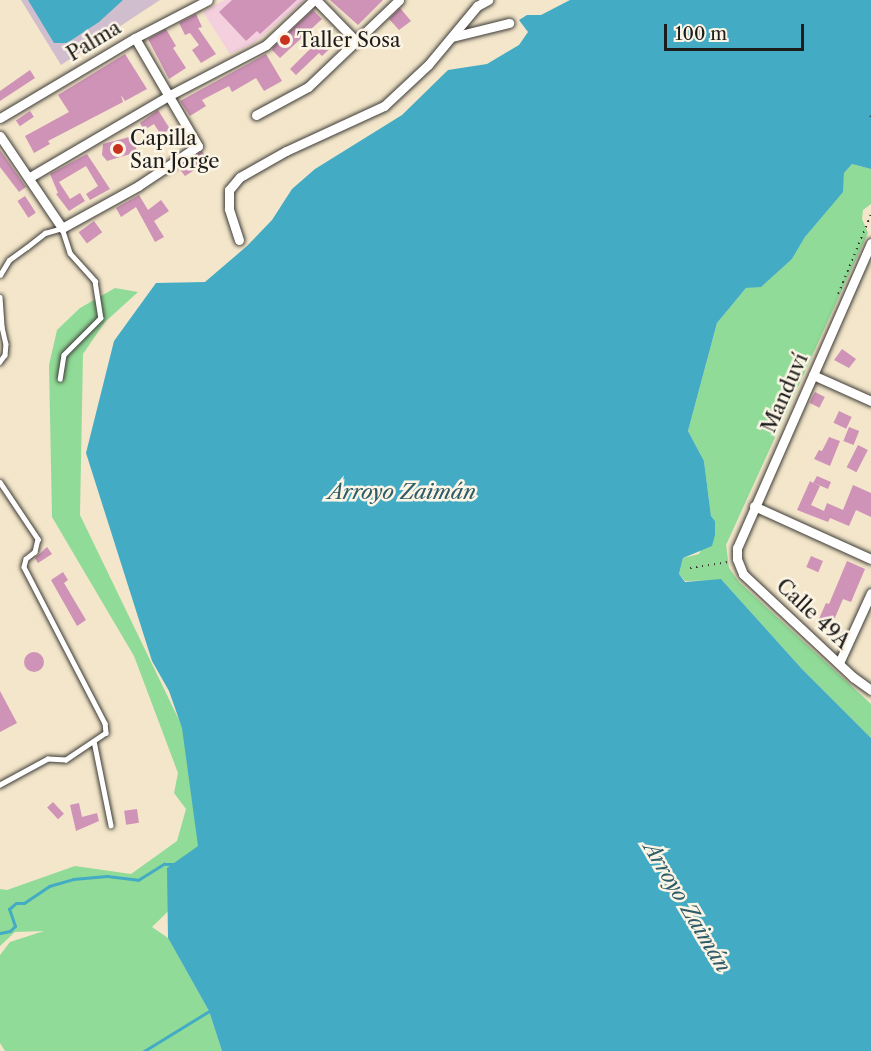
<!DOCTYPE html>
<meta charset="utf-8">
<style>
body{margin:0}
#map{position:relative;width:871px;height:1051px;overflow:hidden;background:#f3e6ca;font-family:"Libre Caslon Text",serif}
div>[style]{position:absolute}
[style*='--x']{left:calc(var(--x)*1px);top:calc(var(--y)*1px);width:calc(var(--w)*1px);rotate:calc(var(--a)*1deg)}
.built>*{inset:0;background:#f4cfde}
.industrial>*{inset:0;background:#d0bdce}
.green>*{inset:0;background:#90db97}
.water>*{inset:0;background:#44abc4}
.stream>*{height:3px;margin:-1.5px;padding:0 1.5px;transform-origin:1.5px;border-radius:1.5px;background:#44abc4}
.building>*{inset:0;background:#cf93b7;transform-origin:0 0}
.round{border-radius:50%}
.path>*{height:1.5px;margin-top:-0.75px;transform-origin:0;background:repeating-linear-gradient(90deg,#3c3a36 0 1.5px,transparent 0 6px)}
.roads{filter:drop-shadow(0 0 2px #3c3a36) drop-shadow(0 0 2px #3c3a36)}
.service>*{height:4.5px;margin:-2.25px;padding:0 2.25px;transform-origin:2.25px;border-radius:2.25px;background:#fff}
.minor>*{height:9px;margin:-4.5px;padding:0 4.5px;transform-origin:4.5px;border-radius:4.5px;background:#fff}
.dots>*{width:16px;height:16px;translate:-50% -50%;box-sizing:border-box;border:3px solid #fcf5e5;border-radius:50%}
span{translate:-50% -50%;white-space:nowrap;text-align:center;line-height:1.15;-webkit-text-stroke:5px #fcf5e5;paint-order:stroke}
.poi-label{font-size:20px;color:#1c1c1c}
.left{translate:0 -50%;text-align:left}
.street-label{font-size:20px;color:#1c1c1c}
.water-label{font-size:21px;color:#2e5c68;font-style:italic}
.scale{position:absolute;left:664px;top:24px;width:140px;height:27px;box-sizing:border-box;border:3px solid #1c1c1c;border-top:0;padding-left:8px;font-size:18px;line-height:21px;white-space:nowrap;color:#1c1c1c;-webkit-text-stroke:4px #fcf5e5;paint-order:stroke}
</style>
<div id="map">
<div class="built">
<i style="clip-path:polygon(224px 0,305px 0,254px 43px,230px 54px,203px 12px)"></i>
</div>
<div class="industrial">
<i style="clip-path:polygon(21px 0,160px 0,61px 65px)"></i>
</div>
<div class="green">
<i style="clip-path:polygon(852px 164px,871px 169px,871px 204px,863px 210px,862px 219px,868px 233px,726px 545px,729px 568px,739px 582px,871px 704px,871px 738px,802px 669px,722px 580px,685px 581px,679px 574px,683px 558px,699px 554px,715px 521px,711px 516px,704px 461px,688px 431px,717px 323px,746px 288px,761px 286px,792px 259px,805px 237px,842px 192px,844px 173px)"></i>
<i style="clip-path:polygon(115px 288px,138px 292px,105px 322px,83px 354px,80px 515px,210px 784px,190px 890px,152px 927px,168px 938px,209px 1011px,222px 1051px,5px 1051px,0 1043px,0 955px,10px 942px,44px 931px,15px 932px,0 946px,0 889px,7px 890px,75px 866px,131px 874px,177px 841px,186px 809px,174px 793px,178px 773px,134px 656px,52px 517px,49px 365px,57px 330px,80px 308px)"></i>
</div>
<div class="water">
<i style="clip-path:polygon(28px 0,123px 0,99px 22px,67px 43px,54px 43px)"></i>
<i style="clip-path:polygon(570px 0,871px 0,871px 169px,852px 164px,844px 173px,843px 192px,805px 237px,792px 259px,761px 287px,746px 288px,717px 323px,688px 431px,704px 461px,711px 516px,715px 521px,715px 535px,712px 546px,683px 558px,679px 574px,685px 582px,721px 579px,802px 669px,871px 738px,871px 1051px,222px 1051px,209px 1011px,168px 938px,167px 868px,198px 846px,182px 728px,169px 691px,152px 661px,86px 453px,114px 341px,156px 283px,205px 282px,247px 246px,272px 220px,292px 189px,315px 169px,402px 115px,448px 70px,487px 64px,519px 45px,528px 32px,519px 20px,527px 15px,541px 15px)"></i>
</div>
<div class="stream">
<i style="--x:0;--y:933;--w:10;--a:-11"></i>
<i style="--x:10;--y:931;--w:7;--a:-45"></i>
<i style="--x:15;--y:926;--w:18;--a:-109"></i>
<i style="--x:9;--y:909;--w:9;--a:-41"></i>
<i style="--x:16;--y:903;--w:8;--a:0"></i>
<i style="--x:24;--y:903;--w:30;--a:-34"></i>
<i style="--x:49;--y:886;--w:25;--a:-16"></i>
<i style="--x:73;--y:879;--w:34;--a:-5"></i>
<i style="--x:107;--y:876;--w:31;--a:7"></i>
<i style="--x:138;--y:880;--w:31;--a:-32"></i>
<i style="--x:164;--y:864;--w:11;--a:0"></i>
<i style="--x:144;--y:1051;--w:76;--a:-31.6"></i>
</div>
<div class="building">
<i style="clip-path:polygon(232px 0,297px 0,260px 34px,257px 31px,246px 41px,219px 12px)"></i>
<i style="clip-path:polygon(330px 0,383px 0,358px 25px)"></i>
<i style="clip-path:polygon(400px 8px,411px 21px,399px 30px,389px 19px)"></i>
<i style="clip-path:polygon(313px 10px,322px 19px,280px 58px,272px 50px,273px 47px)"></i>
<i style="clip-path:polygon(196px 14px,202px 27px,198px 28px,216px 54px,201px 63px,192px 50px,199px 45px,190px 33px,185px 35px,179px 23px)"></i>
<i style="clip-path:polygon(166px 29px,176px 46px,173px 48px,186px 68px,169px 79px,148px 39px)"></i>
<i style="clip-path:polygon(326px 33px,336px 43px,322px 56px,319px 53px,296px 75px,290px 69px)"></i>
<i style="clip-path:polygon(125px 54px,147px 89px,125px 101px,121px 95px,123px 102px,48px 141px,50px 144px,34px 153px,25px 136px,69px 112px,58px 95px)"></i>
<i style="clip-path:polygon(266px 54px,282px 81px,264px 91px,256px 78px,232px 92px,229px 86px,202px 100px,206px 106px,190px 116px,180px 101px)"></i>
<i style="clip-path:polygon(30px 70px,35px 78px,0 101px,0 91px)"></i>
<i style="clip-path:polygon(158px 110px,170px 129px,161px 135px,154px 124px,144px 130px,140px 123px)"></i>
<i style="left:30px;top:111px;width:7px;height:17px;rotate:56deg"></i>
<i style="clip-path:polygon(133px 136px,137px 152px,107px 161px,102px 155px,103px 144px)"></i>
<i style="clip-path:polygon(0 150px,26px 187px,19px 192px,0 167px)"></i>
<i style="clip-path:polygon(202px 151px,206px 157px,201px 159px,207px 167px,199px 173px,196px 169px,185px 176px,178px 167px)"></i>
<i style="clip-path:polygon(87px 154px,110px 189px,90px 200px,86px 194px,98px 186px,86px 166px,59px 182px,70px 199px,80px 193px,85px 201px,69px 211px,56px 194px,58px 193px,50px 174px)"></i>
<i style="clip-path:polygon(139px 195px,148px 210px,161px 200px,169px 211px,154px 221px,164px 237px,155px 242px,136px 207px,121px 217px,116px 208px)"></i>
<i style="left:25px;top:196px;width:20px;height:9px;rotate:57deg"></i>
<i style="left:94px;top:221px;width:14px;height:19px;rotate:54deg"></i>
<i style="clip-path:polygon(842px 349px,856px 359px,849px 368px,834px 360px)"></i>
<i style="left:815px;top:392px;width:11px;height:12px;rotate:27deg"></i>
<i style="left:839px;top:411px;width:14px;height:13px;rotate:25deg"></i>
<i style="left:849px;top:427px;width:11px;height:15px;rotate:22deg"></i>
<i style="clip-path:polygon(829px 437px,840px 441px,830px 466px,814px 459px,819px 450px,822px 451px)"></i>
<i style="left:858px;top:445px;width:11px;height:25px;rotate:27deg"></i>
<i style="clip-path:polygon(817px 476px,831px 482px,828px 489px,814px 483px,820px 486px,811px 505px,824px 511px,827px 503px,843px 510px,853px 485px,871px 493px,871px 517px,856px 510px,849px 526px,830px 518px,828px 522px,797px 510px,810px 481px,813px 483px)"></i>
<i style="clip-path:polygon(47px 547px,52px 554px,38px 563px,35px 558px)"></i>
<i style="left:811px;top:556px;width:13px;height:12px;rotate:23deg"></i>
<i style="clip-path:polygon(847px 561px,865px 569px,851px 602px,843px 599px,831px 627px,818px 621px,826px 603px,829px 604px)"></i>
<i style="clip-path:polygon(63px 572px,68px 580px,64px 583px,86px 620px,77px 626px,51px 580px)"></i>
<i class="round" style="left:24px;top:652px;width:20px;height:20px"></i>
<i style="clip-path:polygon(0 691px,17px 723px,0 732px)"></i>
<i style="left:53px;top:802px;width:16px;height:8px;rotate:47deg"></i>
<i style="clip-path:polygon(79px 803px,82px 817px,97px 813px,99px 821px,76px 831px,70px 805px)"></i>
<i style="left:137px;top:809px;width:14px;height:13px;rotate:82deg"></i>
</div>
<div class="path">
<i style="--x:870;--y:116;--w:1;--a:45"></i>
<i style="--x:838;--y:294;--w:87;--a:-67.6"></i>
<i style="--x:690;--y:568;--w:39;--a:-9"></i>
</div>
<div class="roads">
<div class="service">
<i style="--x:0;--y:275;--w:17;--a:-59"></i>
<i style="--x:9;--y:260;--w:22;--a:-36"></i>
<i style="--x:27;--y:247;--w:23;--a:-38"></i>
<i style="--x:45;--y:233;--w:18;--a:-16"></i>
<i style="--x:62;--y:228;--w:26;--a:72"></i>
<i style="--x:70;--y:253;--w:38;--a:48"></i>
<i style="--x:95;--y:281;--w:37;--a:81"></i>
<i style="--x:101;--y:318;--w:52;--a:135"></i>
<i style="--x:64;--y:355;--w:24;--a:99"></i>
<i style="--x:0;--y:297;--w:30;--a:86"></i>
<i style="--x:2;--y:327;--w:17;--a:77"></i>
<i style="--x:6;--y:344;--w:11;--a:95"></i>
<i style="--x:5;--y:355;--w:9;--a:126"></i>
<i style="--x:0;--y:482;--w:69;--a:56.3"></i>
<i style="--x:38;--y:539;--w:13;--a:103"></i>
<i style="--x:35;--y:552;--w:11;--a:142"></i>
<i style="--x:26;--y:559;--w:8;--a:104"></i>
<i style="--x:24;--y:567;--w:176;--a:62.6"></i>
<i style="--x:105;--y:723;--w:10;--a:84"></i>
<i style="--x:106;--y:733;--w:48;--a:146"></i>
<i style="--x:66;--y:760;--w:18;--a:-177"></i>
<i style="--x:48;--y:759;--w:55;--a:151.6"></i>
<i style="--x:94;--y:741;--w:86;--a:78.6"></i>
</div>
<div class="minor">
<i style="--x:316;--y:0;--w:57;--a:45.7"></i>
<i style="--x:452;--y:37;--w:59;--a:-13.8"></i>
<i style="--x:256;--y:115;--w:59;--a:-28.3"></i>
<i style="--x:308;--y:87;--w:126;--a:-43.7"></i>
<i style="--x:0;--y:118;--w:157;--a:-30.7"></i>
<i style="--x:135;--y:38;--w:82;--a:-27.5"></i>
<i style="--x:0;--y:136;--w:111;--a:56"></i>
<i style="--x:62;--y:228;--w:87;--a:-28.9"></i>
<i style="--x:138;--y:186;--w:72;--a:-33.7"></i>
<i style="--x:198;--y:146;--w:125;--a:-120.3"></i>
<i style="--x:30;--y:177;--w:160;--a:-30.4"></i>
<i style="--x:168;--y:96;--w:110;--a:-27.5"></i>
<i style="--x:266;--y:45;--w:66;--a:-43.2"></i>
<i style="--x:239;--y:240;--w:33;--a:-108"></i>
<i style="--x:229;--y:209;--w:19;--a:-90"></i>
<i style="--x:229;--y:190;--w:17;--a:-50"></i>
<i style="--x:240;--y:177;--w:53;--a:-29.5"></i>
<i style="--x:286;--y:151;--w:108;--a:-24.7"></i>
<i style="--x:384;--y:106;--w:60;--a:-43"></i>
<i style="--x:428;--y:65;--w:77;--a:-50.3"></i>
<i style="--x:477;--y:6;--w:13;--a:-29"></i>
<i style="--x:871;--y:243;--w:333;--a:113.7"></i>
<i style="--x:737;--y:548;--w:11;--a:90"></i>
<i style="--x:737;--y:559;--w:16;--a:68"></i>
<i style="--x:743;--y:574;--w:151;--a:43.1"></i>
<i style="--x:853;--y:677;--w:22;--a:36"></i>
<i style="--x:813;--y:375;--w:64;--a:24.1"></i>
<i style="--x:754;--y:506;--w:128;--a:24.4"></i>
<i style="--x:839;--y:663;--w:77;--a:-65.4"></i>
</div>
</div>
<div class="dots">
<i style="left:285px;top:40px;background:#c8321e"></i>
<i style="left:118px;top:149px;background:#c8321e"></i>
</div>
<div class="poi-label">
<span class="left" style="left:297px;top:40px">Taller Sosa</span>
<span class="left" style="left:130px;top:150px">Capilla<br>San Jorge</span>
</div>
<div class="street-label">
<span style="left:94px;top:41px;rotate:-31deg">Palma</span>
<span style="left:785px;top:393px;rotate:-66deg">Manduví</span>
<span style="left:813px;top:614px;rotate:43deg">Calle 49A</span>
</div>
<div class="water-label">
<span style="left:402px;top:492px">Arroyo Zaimán</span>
<span style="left:687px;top:907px;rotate:59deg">Arroyo Zaimán</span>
</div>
<div class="scale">100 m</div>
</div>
